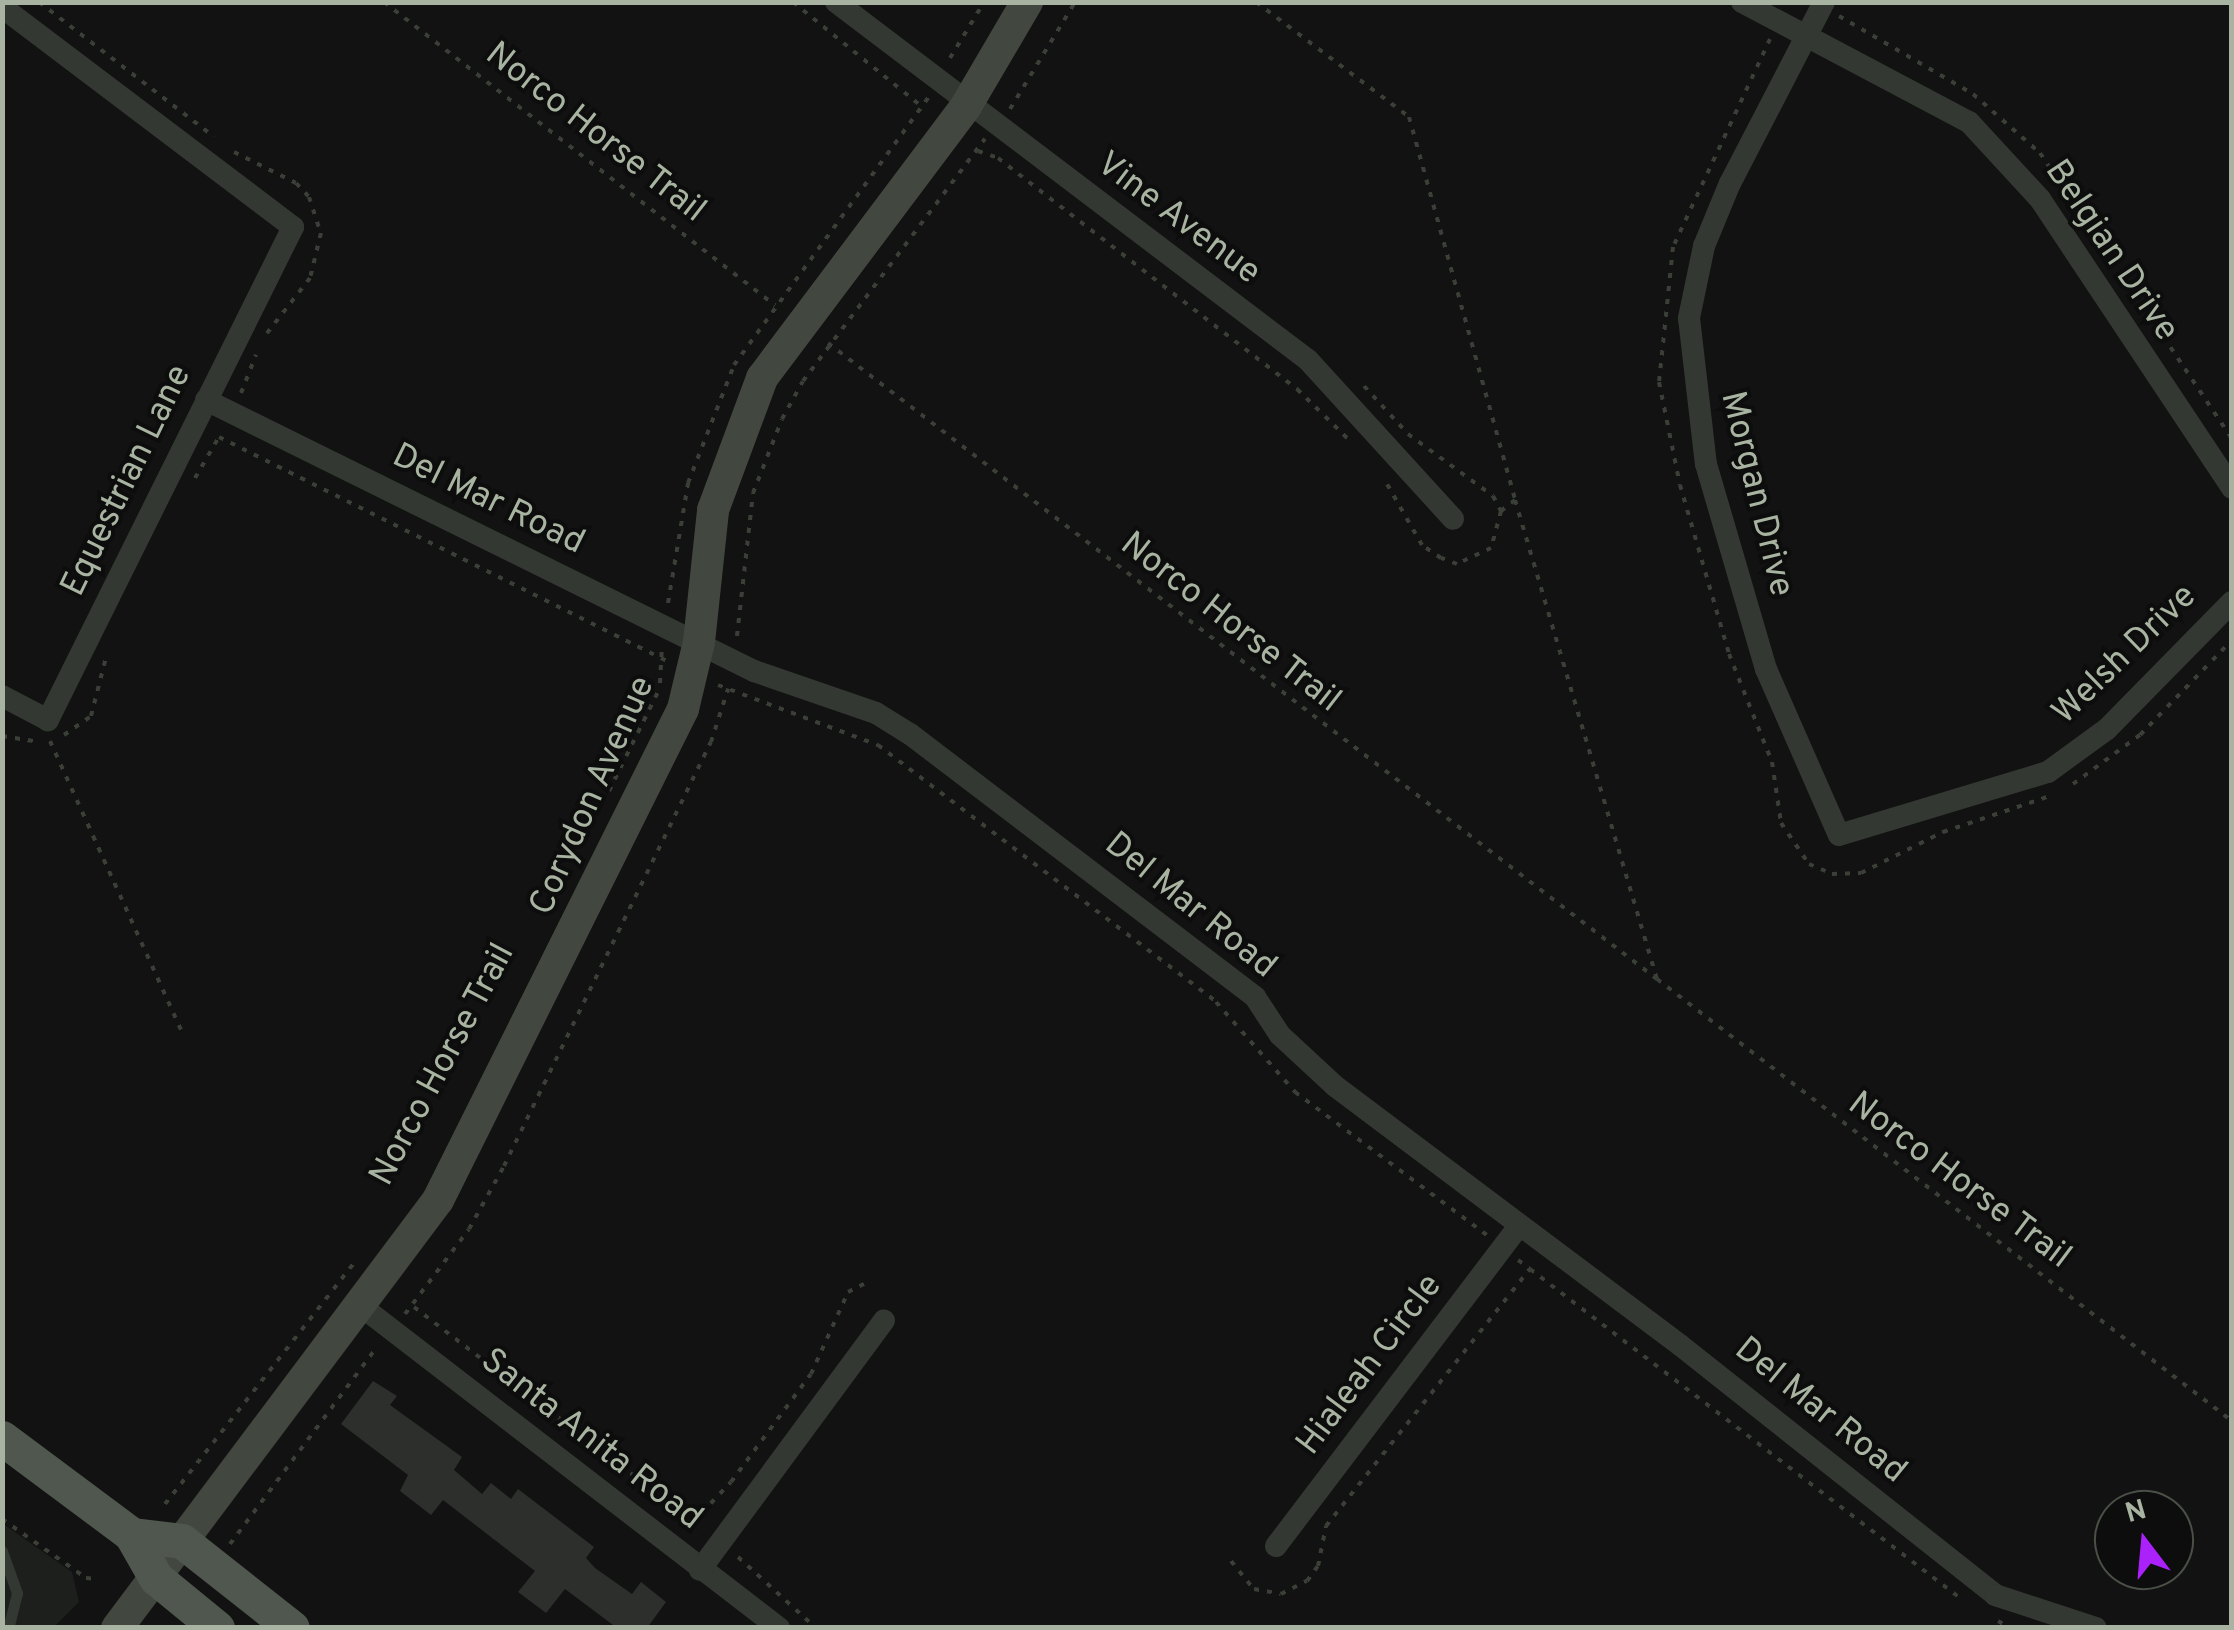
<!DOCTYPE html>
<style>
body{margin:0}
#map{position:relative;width:2234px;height:1630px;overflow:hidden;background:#111211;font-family:Overpass,sans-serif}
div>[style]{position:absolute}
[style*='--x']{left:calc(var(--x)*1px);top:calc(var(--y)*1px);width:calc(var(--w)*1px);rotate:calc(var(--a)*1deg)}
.built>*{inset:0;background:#1d1f1d}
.building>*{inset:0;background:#2c2f2c}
.path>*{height:4px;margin-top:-2px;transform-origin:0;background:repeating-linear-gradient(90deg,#3a3f38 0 5px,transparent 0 13px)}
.lane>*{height:11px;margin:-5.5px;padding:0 5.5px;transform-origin:5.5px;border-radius:5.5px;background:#333832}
.street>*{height:22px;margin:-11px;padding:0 11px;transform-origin:11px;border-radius:11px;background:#333832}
.secondary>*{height:32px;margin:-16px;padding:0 16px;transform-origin:16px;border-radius:16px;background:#424840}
.primary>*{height:35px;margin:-17.5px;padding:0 17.5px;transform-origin:17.5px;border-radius:17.5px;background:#50574e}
span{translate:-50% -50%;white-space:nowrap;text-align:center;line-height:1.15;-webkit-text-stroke:8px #0c0d0c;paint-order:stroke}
.street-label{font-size:35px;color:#a8b4a1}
.frame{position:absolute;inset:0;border:5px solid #a8b4a1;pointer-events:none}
.north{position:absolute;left:2094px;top:1490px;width:100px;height:100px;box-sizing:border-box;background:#0c0d0c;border:2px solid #4a5048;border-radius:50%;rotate:344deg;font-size:28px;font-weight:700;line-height:40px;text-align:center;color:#a8b4a1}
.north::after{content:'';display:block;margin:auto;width:35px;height:45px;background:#aa21fa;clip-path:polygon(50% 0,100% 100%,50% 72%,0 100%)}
</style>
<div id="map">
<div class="built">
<i style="clip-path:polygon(2px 1523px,72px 1572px,79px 1602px,54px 1627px,3px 1627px)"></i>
</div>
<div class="building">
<i style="clip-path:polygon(373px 1381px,397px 1396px,390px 1405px,462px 1457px,454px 1470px,482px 1494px,491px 1483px,511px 1499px,518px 1489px,594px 1547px,586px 1558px,595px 1568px,632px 1594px,641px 1582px,666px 1602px,647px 1628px,617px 1628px,565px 1589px,546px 1613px,518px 1592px,535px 1571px,443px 1500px,431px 1515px,400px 1491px,408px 1475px,341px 1424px)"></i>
</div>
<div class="path">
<i style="--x:39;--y:2;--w:221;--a:37.6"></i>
<i style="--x:384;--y:2;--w:495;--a:37.8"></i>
<i style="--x:793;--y:2;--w:165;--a:39.1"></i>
<i style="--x:1256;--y:2;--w:191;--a:36.9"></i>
<i style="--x:1409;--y:117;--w:397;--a:74.5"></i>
<i style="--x:1515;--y:500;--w:18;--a:142"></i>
<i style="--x:1839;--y:16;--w:155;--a:30.2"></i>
<i style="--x:1973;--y:94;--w:89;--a:41.4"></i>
<i style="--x:2040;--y:153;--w:344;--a:56.1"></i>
<i style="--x:1770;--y:39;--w:230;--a:115"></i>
<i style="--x:1673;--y:247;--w:136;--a:95.9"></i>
<i style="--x:1659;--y:382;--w:105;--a:78.5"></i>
<i style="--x:1680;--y:485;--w:176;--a:73.8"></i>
<i style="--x:1729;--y:654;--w:116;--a:68.3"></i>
<i style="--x:1772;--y:762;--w:62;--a:81.6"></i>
<i style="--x:1781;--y:823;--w:50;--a:55.7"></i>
<i style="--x:1809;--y:864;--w:25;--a:23"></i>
<i style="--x:1832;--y:874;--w:29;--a:-2"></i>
<i style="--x:1861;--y:873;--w:92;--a:-26.6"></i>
<i style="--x:1943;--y:832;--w:110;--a:-18.6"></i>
<i style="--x:950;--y:58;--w:66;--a:-58.7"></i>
<i style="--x:1010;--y:109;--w:125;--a:-58.7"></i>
<i style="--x:978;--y:151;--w:21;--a:19"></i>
<i style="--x:998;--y:158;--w:378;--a:37.7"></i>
<i style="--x:1297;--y:389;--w:71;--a:44.4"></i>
<i style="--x:234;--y:152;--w:69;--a:26.6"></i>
<i style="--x:296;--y:183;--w:19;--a:47"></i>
<i style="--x:309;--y:197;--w:38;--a:72"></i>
<i style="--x:321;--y:233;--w:46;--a:103.7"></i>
<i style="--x:310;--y:278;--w:70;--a:128"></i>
<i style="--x:828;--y:343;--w:1045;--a:37.5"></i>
<i style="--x:1364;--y:386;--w:65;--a:47.5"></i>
<i style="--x:1408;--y:434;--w:105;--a:36.1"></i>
<i style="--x:1493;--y:496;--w:17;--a:62"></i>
<i style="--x:1501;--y:511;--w:38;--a:105"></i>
<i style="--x:1491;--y:548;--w:38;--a:155"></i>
<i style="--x:1457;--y:564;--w:17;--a:-159"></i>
<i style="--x:1441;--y:558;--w:23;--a:-146"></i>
<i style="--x:1422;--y:545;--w:76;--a:-119.9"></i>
<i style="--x:241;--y:393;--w:41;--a:-68.5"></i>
<i style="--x:195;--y:478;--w:48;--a:-59.7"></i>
<i style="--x:219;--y:437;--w:503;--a:26.57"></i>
<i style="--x:1515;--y:500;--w:500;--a:73.5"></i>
<i style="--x:1657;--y:979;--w:725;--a:37.55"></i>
<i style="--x:668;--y:603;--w:122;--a:-80.5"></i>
<i style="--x:688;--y:483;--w:127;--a:-68.7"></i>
<i style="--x:734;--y:365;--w:331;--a:-54"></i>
<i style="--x:737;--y:636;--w:144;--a:-83.6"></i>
<i style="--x:753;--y:493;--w:79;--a:-68.6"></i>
<i style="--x:782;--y:419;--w:43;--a:-61.1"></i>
<i style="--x:803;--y:381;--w:303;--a:-53.1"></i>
<i style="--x:660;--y:683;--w:36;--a:-87"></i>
<i style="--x:718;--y:685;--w:171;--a:20.6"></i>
<i style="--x:878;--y:745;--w:425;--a:37.2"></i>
<i style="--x:1216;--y:1002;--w:120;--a:48.7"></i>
<i style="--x:1295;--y:1092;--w:239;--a:36.7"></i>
<i style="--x:64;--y:735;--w:33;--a:-35"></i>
<i style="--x:91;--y:716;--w:61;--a:-75.7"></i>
<i style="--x:2;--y:736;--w:38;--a:9"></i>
<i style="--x:50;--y:741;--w:324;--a:65.6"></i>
<i style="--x:2073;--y:784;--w:83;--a:-36.2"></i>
<i style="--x:2140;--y:735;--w:132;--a:-45.9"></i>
<i style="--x:609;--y:791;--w:110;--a:-63.7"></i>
<i style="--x:2232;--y:1172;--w:25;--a:90"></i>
<i style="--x:1518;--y:1260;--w:15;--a:37"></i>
<i style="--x:414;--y:1307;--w:364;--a:37.5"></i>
<i style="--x:405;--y:1314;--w:106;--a:-53"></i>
<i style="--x:469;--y:1229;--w:72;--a:-60.9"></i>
<i style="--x:504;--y:1166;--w:472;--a:-64"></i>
<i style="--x:711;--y:742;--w:56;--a:-72.2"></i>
<i style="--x:165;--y:1504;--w:305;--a:-51.9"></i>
<i style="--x:2;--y:1519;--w:103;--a:35.1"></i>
<i style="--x:86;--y:1578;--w:11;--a:5"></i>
<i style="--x:693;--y:1522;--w:55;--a:-46.5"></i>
<i style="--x:731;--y:1482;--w:134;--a:-53.5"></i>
<i style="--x:811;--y:1374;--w:90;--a:-65.7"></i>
<i style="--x:848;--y:1292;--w:22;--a:-27"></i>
<i style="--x:230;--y:1544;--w:244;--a:-53.3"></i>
<i style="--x:738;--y:1557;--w:105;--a:42.3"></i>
<i style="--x:1231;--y:1561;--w:36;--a:51"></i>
<i style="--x:1254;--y:1589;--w:27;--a:10"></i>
<i style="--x:1281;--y:1594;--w:29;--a:-27"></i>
<i style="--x:1307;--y:1581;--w:19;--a:-54"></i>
<i style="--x:1318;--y:1566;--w:41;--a:-78.7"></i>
<i style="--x:1326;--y:1526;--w:328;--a:-51.6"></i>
<i style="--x:1530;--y:1269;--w:546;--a:37.42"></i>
<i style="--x:1998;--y:1621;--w:14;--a:30"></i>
</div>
<div class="lane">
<i style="--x:2;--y:1551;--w:45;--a:70.3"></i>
<i style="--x:17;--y:1593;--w:36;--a:104"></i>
</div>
<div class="street">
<i style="--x:836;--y:2;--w:592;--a:37.18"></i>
<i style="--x:1308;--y:360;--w:215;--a:47.6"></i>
<i style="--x:1742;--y:2;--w:257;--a:27.9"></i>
<i style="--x:1969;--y:122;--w:105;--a:47.3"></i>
<i style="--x:2040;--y:199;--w:347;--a:56.4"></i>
<i style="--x:1824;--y:2;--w:204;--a:117.4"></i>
<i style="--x:1730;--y:183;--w:68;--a:112.4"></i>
<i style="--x:1704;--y:246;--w:74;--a:101.8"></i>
<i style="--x:1689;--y:318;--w:147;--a:83.4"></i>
<i style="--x:1706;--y:464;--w:214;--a:73.7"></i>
<i style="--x:1766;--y:669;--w:181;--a:66.3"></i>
<i style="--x:1839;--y:835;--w:218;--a:-16.8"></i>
<i style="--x:2048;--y:772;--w:73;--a:-36.1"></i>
<i style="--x:2107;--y:729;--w:178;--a:-45.5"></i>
<i style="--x:2;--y:7;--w:365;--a:37.1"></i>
<i style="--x:293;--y:227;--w:551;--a:116.43"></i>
<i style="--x:48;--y:720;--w:52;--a:-152.4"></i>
<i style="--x:206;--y:400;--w:611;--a:26.31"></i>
<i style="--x:754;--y:671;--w:129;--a:19"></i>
<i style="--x:876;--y:713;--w:40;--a:32"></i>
<i style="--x:910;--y:734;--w:434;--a:37.3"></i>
<i style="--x:1255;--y:997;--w:45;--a:56.7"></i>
<i style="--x:1280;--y:1035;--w:75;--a:42.8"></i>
<i style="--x:1335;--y:1086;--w:431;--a:36.9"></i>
<i style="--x:1680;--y:1345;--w:402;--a:38.4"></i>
<i style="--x:1995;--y:1595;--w:106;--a:18.1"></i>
<i style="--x:361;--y:1306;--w:528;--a:37.61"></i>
<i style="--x:1276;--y:1546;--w:402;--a:-52.8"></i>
<i style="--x:700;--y:1570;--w:310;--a:-53.6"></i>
</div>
<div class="secondary">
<i style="--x:117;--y:1628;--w:535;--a:-53.13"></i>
<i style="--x:438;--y:1200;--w:549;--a:-63.48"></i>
<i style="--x:683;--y:709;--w:69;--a:-76.6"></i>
<i style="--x:699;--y:642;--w:133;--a:-83.9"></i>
<i style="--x:713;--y:510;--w:141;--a:-69.6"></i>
<i style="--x:762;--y:378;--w:340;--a:-53.1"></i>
<i style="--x:966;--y:106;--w:121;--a:-59.6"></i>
</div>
<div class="primary">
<i style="--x:2;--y:1438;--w:161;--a:36.7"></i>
<i style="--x:131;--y:1534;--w:51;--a:60.4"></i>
<i style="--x:156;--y:1578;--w:79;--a:39.3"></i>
<i style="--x:131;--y:1535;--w:51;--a:6.7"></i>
<i style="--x:182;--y:1541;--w:140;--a:38.3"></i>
</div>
<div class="street-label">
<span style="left:595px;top:133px;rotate:38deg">Norco Horse Trail</span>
<span style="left:1178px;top:219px;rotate:37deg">Vine Avenue</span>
<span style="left:2111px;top:251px;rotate:56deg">Belgian Drive</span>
<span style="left:127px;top:481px;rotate:-64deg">Equestrian Lane</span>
<span style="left:1756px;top:494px;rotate:76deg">Morgan Drive</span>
<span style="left:488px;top:500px;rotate:26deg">Del Mar Road</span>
<span style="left:1230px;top:623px;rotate:38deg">Norco Horse Trail</span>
<span style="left:2125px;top:655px;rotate:-44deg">Welsh Drive</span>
<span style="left:593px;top:796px;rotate:-66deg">Corydon Avenue</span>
<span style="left:1190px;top:906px;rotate:39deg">Del Mar Road</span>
<span style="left:443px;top:1065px;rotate:-62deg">Norco Horse Trail</span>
<span style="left:1959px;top:1181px;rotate:37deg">Norco Horse Trail</span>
<span style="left:1370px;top:1365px;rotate:-53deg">Hialeah Circle</span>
<span style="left:1820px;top:1411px;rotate:39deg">Del Mar Road</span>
<span style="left:591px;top:1440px;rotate:38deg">Santa Anita Road</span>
</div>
<div class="frame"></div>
<div class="north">N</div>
</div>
